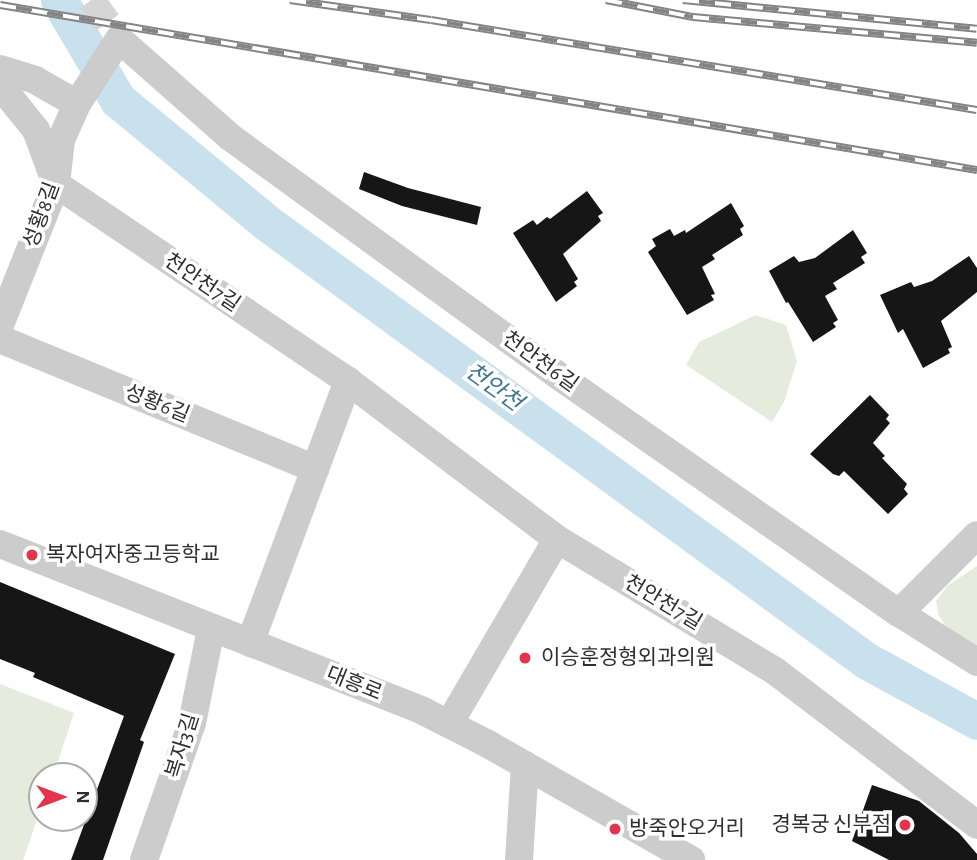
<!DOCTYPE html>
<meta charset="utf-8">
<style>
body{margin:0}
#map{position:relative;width:977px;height:860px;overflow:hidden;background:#fff;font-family:"Alegreya Sans","Noto Sans KR",sans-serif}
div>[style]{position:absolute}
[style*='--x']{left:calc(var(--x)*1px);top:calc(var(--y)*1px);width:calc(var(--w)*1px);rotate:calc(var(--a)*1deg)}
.green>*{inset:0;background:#e6ecdd}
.river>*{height:37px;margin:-18.5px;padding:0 18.5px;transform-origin:18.5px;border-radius:18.5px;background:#c9e1ec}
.building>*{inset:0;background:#161616}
.minor-tunnel>*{height:28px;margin-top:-14px;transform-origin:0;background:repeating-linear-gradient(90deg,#d5d5d5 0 28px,transparent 0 42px)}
.minor>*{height:28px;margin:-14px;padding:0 14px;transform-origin:14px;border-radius:14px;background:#ccc}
.rail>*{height:8px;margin-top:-4px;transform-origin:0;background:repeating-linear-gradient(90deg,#fff 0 16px,#848484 0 32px);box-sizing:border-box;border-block:2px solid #848484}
.dots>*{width:19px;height:19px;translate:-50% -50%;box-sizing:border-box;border:4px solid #fff;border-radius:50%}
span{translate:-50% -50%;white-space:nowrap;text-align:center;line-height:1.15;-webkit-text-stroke:7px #fff;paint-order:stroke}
.street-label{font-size:21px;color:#2f2f2f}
.poi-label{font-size:21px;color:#2f2f2f}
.left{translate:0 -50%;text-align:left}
.right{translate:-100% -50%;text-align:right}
.water-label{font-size:23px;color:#3d7691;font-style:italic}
.north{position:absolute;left:28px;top:762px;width:70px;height:70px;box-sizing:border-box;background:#fff;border:2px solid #acacac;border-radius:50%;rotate:90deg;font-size:19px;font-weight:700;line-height:28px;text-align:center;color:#2f2f2f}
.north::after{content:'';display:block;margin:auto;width:24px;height:32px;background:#e4334d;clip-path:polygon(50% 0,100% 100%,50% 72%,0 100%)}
</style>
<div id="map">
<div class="green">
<i style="clip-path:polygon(756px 315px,786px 325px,797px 361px,784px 402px,772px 422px,686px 365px,699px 342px)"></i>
<i style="clip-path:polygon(977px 566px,977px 647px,947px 628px,938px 614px,936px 601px,947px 586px)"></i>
<i style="clip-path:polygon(0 684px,74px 713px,53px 776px,42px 776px,42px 806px,23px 860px,0 860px)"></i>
</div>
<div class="river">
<i style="--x:59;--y:0;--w:116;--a:59.5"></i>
<i style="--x:118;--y:100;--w:193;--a:39.5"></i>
<i style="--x:267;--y:223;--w:743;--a:36.13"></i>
<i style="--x:867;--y:661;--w:125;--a:28.6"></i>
</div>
<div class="building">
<i style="clip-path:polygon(364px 172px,408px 188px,481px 207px,477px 225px,402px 206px,359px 189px)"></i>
<i style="clip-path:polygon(587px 191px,603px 213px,598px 216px,601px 221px,563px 254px,578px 279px,574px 282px,577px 286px,556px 302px,513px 233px,533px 220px,537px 225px,547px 217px,550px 219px)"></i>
<i style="clip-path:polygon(731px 203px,744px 226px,740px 229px,743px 235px,712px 255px,715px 259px,702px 267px,715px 294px,711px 295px,714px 300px,687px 315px,648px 252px,656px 246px,652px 239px,670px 229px,674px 236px,685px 230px,686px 233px)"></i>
<i style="clip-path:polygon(853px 230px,867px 253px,861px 257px,865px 263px,833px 283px,837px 289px,825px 296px,838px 320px,833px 323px,836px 327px,813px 342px,788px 302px,786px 303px,769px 271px,794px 256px,799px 262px,815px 258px)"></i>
<i style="clip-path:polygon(969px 256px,977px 268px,977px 292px,941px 321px,952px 347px,948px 349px,950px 353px,923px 368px,903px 329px,898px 333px,880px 295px,911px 282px,914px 287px,932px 281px)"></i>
<i style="clip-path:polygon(870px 395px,889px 415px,886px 419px,890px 423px,873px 443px,885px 456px,882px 458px,907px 484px,904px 489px,908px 494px,888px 514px,844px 471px,839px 476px,833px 474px,810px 454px)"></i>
<i style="clip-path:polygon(0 582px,175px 654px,140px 740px,144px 742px,103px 860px,71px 860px,124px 716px,33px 677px,35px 673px,0 659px)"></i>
<i style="clip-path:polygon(872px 785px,919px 801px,959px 833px,977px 854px,977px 860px,889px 860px,852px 841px)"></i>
</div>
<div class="minor-tunnel">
<i style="--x:91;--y:0;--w:48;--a:54.3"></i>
</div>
<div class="minor">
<i style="--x:0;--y:69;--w:37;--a:17"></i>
<i style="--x:35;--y:80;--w:48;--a:29.7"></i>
<i style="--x:77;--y:104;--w:77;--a:-57.1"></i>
<i style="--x:119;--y:39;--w:148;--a:41.4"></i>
<i style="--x:230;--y:137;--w:403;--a:36"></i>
<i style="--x:556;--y:374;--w:418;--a:34.9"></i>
<i style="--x:899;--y:613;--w:92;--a:32.1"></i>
<i style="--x:0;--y:85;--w:58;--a:51.3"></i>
<i style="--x:36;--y:130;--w:58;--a:69.7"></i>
<i style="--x:56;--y:184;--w:352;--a:34"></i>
<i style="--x:348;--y:381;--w:262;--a:37.1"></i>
<i style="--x:557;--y:539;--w:255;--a:31.2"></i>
<i style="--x:775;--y:671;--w:254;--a:37.3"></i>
<i style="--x:0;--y:325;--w:152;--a:-68.3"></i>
<i style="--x:56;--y:184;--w:44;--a:-83.5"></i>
<i style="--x:61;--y:140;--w:39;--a:-66"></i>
<i style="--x:0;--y:339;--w:341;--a:22.4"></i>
<i style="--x:0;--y:544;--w:455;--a:21.5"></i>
<i style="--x:423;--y:711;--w:73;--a:26.9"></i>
<i style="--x:488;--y:744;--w:234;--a:29.7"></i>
<i style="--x:899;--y:613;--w:110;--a:-45"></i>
<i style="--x:250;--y:643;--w:280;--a:-69.5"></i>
<i style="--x:449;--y:724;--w:214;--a:-59.7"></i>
<i style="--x:144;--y:860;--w:145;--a:-70.7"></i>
<i style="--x:192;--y:723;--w:96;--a:-78.6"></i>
<i style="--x:519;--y:860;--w:95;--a:-86.4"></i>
</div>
<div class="rail">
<i style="--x:290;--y:0;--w:142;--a:8.1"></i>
<i style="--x:431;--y:20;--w:553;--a:9.36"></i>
<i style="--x:606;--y:0;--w:89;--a:11.1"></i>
<i style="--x:693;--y:17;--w:285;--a:5.2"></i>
<i style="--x:683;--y:0;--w:295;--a:5.6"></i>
<i style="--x:0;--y:5;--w:991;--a:9.59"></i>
</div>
<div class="dots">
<i style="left:32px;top:555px;background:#e4334d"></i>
<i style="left:525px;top:658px;background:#e4334d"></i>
<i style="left:905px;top:825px;background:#e4334d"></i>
<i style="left:615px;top:829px;background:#e4334d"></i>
</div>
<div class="street-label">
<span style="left:42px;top:215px;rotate:-70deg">성황8길</span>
<span style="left:202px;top:283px;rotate:34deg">천안천7길</span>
<span style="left:540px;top:362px;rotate:36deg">천안천6길</span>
<span style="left:157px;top:404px;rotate:22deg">성황6길</span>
<span style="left:663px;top:603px;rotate:31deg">천안천7길</span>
<span style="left:354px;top:684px;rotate:22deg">대흥로</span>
<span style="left:183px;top:746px;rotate:-73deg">복자3길</span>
</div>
<div class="poi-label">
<span class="left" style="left:46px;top:555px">복자여자중고등학교</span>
<span class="left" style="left:541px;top:658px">이승훈정형외과의원</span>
<span class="right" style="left:891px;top:825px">경복궁 신부점</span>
<span class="left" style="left:629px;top:829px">방죽안오거리</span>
</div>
<div class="water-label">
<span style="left:493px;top:388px;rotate:36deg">천안천</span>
</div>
<div class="north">N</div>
</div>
